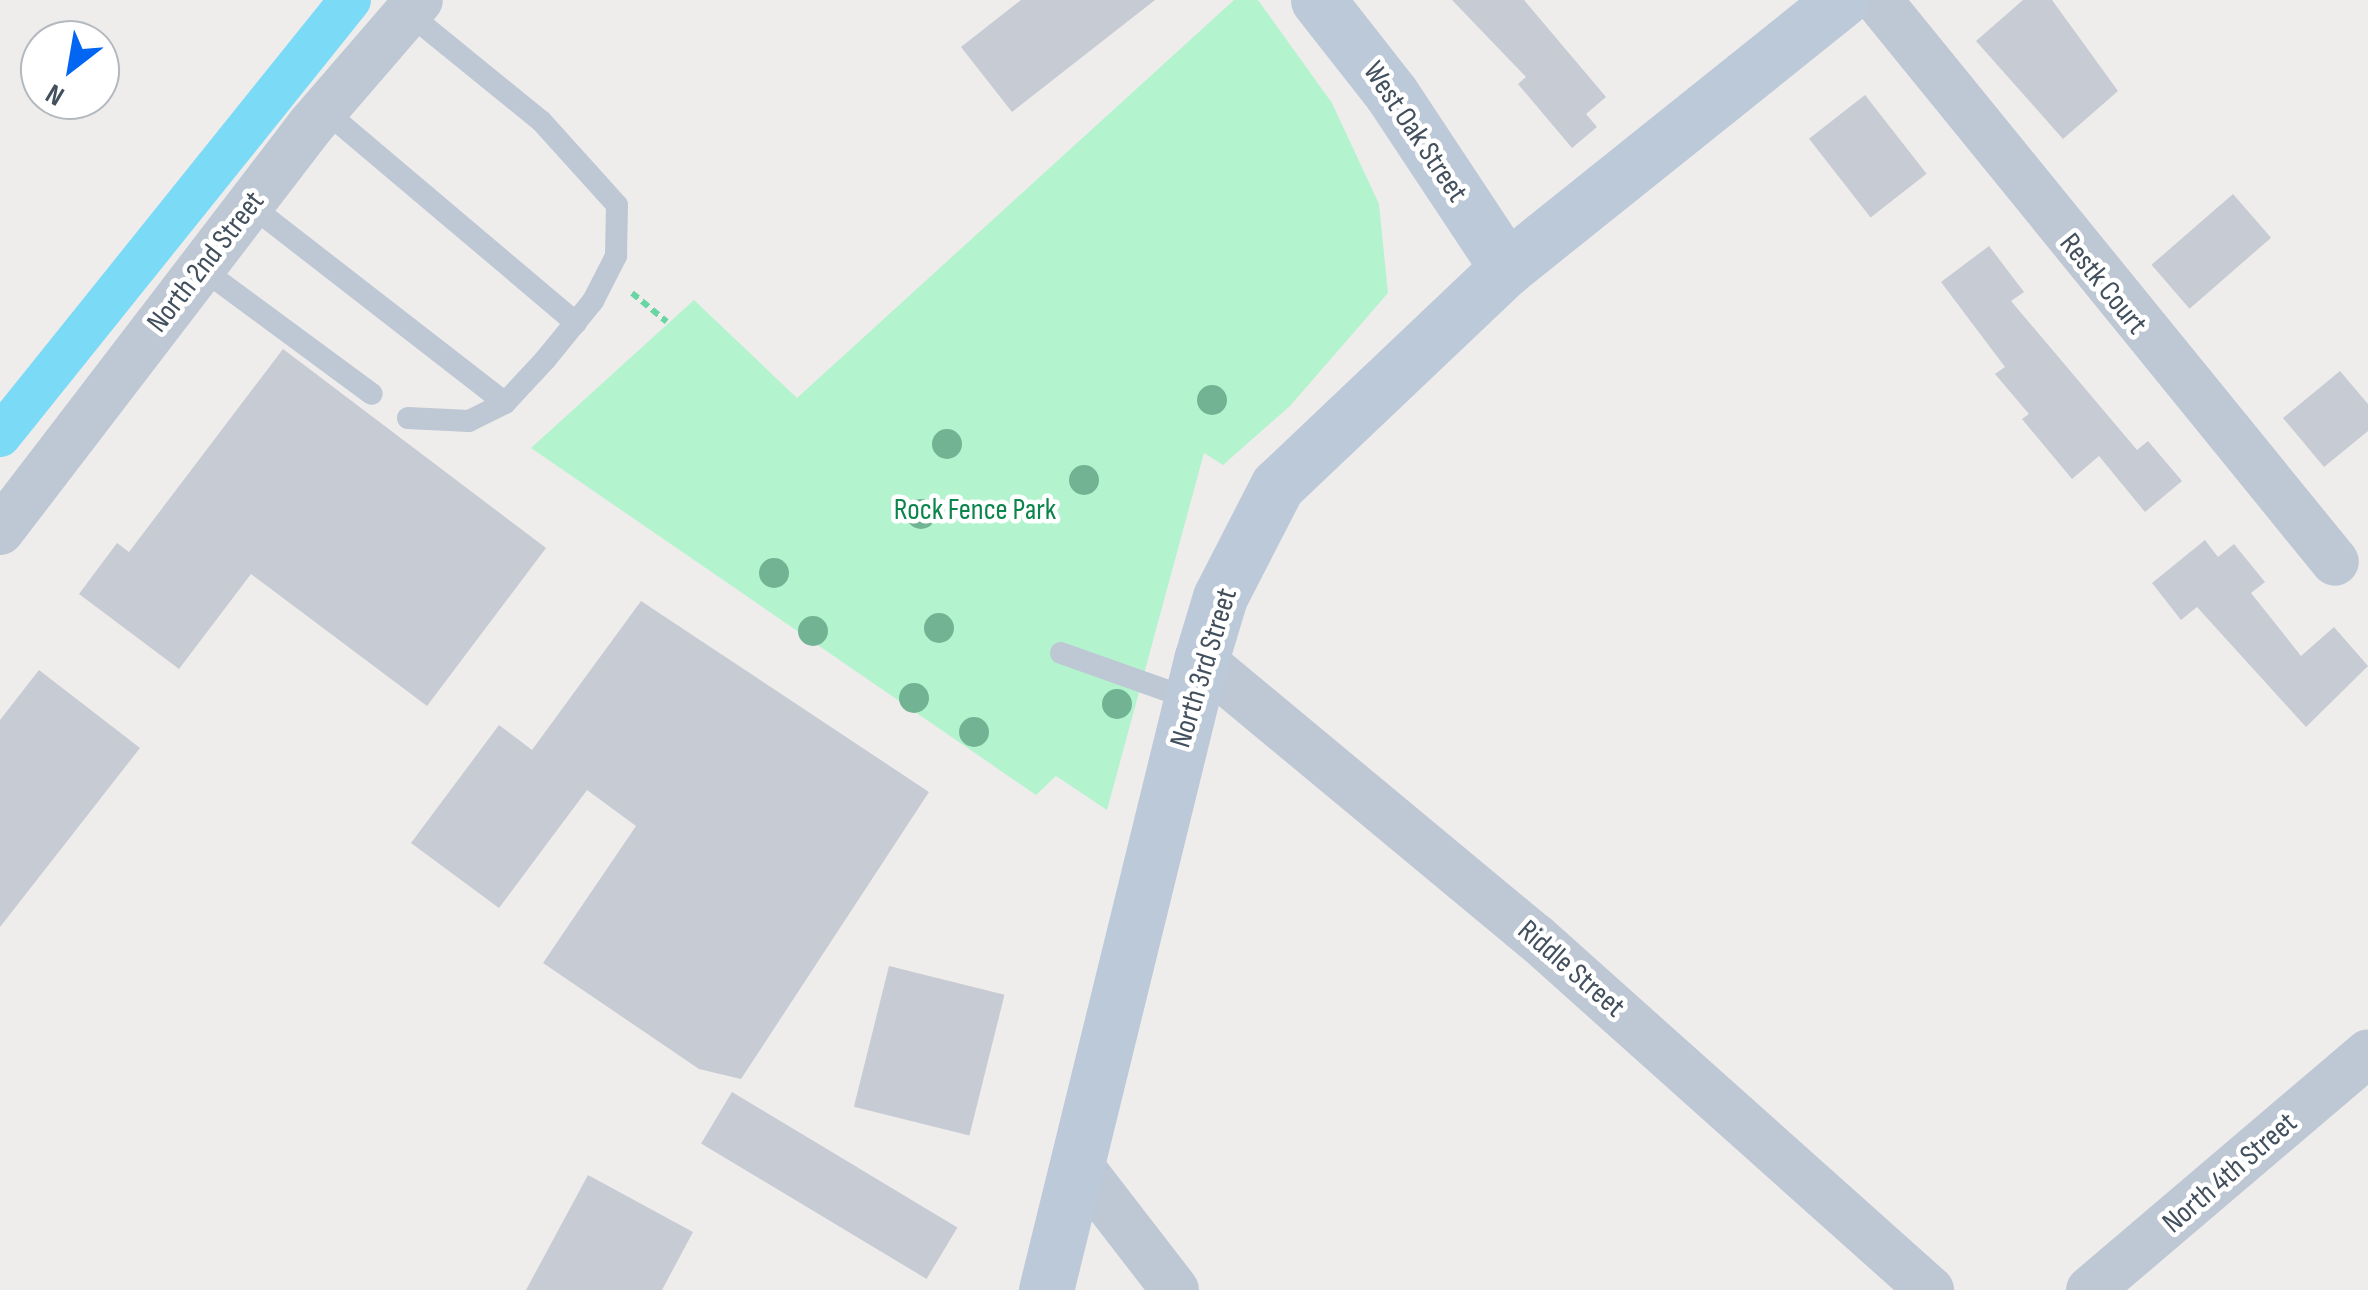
<!DOCTYPE html>
<style>
body{margin:0}
#map{position:relative;width:2368px;height:1290px;overflow:hidden;background:#efecec;font-family:"Sofia Sans Condensed",sans-serif}
div>[style]{position:absolute}
[style*='--x']{left:calc(var(--x)*1px);top:calc(var(--y)*1px);width:calc(var(--w)*1px);rotate:calc(var(--a)*1deg)}
.green>*{inset:0;background:#b3f4ce}
.canal>*{height:42px;margin:-21px;padding:0 21px;transform-origin:21px;border-radius:21px;background:#7bdaf6}
.building>*{inset:0;background:#c7cbd3;transform-origin:0 0}
.path>*{height:6px;margin-top:-3px;transform-origin:0;background:repeating-linear-gradient(90deg,#68d5a2 0 8px,transparent 0 13px)}
.lane>*{height:22px;margin:-11px;padding:0 11px;transform-origin:11px;border-radius:11px;background:#bdc8d4}
.street>*{height:48px;margin:-24px;padding:0 24px;transform-origin:24px;border-radius:24px;background:#bdc8d4}
.secondary>*{height:55px;margin:-27.5px;padding:0 27.5px;transform-origin:27.5px;border-radius:27.5px;background:#bcc9d8}
.trees>*{width:30px;height:30px;margin:-15px;border-radius:50%;background:#72b393}
span{translate:-50% -50%;white-space:nowrap;text-align:center;line-height:1.15;-webkit-text-stroke:9px #fff;paint-order:stroke}
.street-label{font-size:30px;color:#424f5c}
.park-label{font-size:30px;color:#0b854b}
.north{position:absolute;left:20px;top:20px;width:100px;height:100px;box-sizing:border-box;background:#fff;border:2px solid #b3b9be;border-radius:50%;rotate:211deg;font-size:28px;font-weight:700;line-height:40px;text-align:center;color:#424f5c}
.north::after{content:'';display:block;margin:auto;width:35px;height:45px;background:#0366f2;clip-path:polygon(50% 0,100% 100%,50% 72%,0 100%)}
</style>
<div id="map">
<div class="green">
<i style="clip-path:polygon(1234px 0,1258px 0,1332px 103px,1379px 204px,1388px 293px,1290px 406px,1223px 465px,1204px 453px,1107px 810px,1056px 776px,1036px 795px,531px 448px,694px 300px,797px 398px)"></i>
</div>
<div class="canal">
<i style="--x:0;--y:436;--w:559;--a:-51.24"></i>
</div>
<div class="building">
<i style="clip-path:polygon(1021px 0,1155px 0,1012px 112px,961px 47px)"></i>
<i style="clip-path:polygon(1452px 0,1524px 0,1606px 97px,1586px 114px,1597px 127px,1572px 148px,1518px 84px,1526px 77px)"></i>
<i style="clip-path:polygon(2023px 0,2052px 0,2118px 91px,2063px 139px,1976px 41px)"></i>
<i style="left:1865px;top:95px;width:100px;height:71px;rotate:52deg"></i>
<i style="left:2233px;top:194px;width:58px;height:108px;rotate:49deg"></i>
<i style="clip-path:polygon(1989px 246px,2024px 292px,2011px 301px,2137px 450px,2148px 441px,2182px 481px,2145px 512px,2099px 456px,2072px 479px,2022px 419px,2029px 414px,1995px 374px,2005px 367px,1941px 282px)"></i>
<i style="clip-path:polygon(283px 349px,546px 548px,427px 706px,251px 574px,179px 669px,79px 594px,117px 543px,129px 552px)"></i>
<i style="clip-path:polygon(2340px 371px,2368px 404px,2368px 431px,2324px 467px,2283px 418px)"></i>
<i style="clip-path:polygon(2205px 540px,2218px 557px,2234px 544px,2265px 582px,2251px 593px,2301px 656px,2334px 627px,2368px 666px,2306px 727px,2197px 607px,2181px 620px,2152px 583px)"></i>
<i style="clip-path:polygon(641px 601px,929px 792px,741px 1079px,699px 1069px,543px 963px,636px 826px,587px 790px,499px 908px,411px 843px,499px 725px,532px 750px)"></i>
<i style="clip-path:polygon(39px 670px,140px 748px,0 927px,0 720px)"></i>
<i style="left:889px;top:966px;width:119px;height:145px;rotate:14deg"></i>
<i style="left:732px;top:1092px;width:263px;height:60px;rotate:31deg"></i>
<i style="clip-path:polygon(588px 1175px,693px 1232px,662px 1290px,526px 1290px)"></i>
</div>
<div class="path">
<i style="--x:632;--y:293;--w:45;--a:39.6"></i>
</div>
<div class="lane">
<i style="--x:324;--y:110;--w:330;--a:40.2"></i>
<i style="--x:250;--y:205;--w:323;--a:37.8"></i>
<i style="--x:505;--y:403;--w:59;--a:-47.1"></i>
<i style="--x:545;--y:360;--w:76;--a:-50.9"></i>
<i style="--x:593;--y:301;--w:51;--a:-62.9"></i>
<i style="--x:616;--y:256;--w:51;--a:-88.9"></i>
<i style="--x:617;--y:205;--w:113;--a:-132.1"></i>
<i style="--x:541;--y:121;--w:171;--a:-140.9"></i>
<i style="--x:201;--y:268;--w:212;--a:36.4"></i>
<i style="--x:408;--y:418;--w:61;--a:2.8"></i>
<i style="--x:469;--y:421;--w:40;--a:-26.6"></i>
<i style="--x:1061;--y:653;--w:138;--a:19.5"></i>
</div>
<div class="street">
<i style="--x:1878;--y:0;--w:724;--a:50.88"></i>
<i style="--x:0;--y:531;--w:511;--a:-52.55"></i>
<i style="--x:311;--y:125;--w:165;--a:-49.2"></i>
<i style="--x:1201;--y:660;--w:434;--a:39.7"></i>
<i style="--x:1535;--y:937;--w:530;--a:41.79"></i>
<i style="--x:1077;--y:1163;--w:160;--a:52.3"></i>
<i style="--x:2090;--y:1290;--w:365;--a:-40.4"></i>
</div>
<div class="secondary">
<i style="--x:1318;--y:0;--w:118;--a:51.9"></i>
<i style="--x:1391;--y:93;--w:210;--a:56.5"></i>
<i style="--x:1046;--y:1290;--w:649;--a:-76.18"></i>
<i style="--x:1201;--y:660;--w:66;--a:-73.2"></i>
<i style="--x:1220;--y:597;--w:125;--a:-62.8"></i>
<i style="--x:1277;--y:486;--w:317;--a:-43.5"></i>
<i style="--x:1507;--y:268;--w:428;--a:-38.7"></i>
</div>
<div class="trees">
<i style="left:1212px;top:400px"></i>
<i style="left:947px;top:444px"></i>
<i style="left:1084px;top:480px"></i>
<i style="left:921px;top:514px"></i>
<i style="left:774px;top:573px"></i>
<i style="left:939px;top:628px"></i>
<i style="left:813px;top:631px"></i>
<i style="left:914px;top:698px"></i>
<i style="left:1117px;top:704px"></i>
<i style="left:974px;top:732px"></i>
</div>
<div class="street-label">
<span style="left:1415px;top:132px;rotate:56deg">West Oak Street</span>
<span style="left:206px;top:262px;rotate:-52deg">North 2nd Street</span>
<span style="left:2103px;top:284px;rotate:51deg">Restk Court</span>
<span style="left:1204px;top:668px;rotate:-73deg">North 3rd Street</span>
<span style="left:1571px;top:969px;rotate:41deg">Riddle Street</span>
<span style="left:2230px;top:1173px;rotate:-41deg">North 4th Street</span>
</div>
<div class="park-label">
<span style="left:975px;top:510px">Rock Fence Park</span>
</div>
<div class="north">N</div>
</div>
